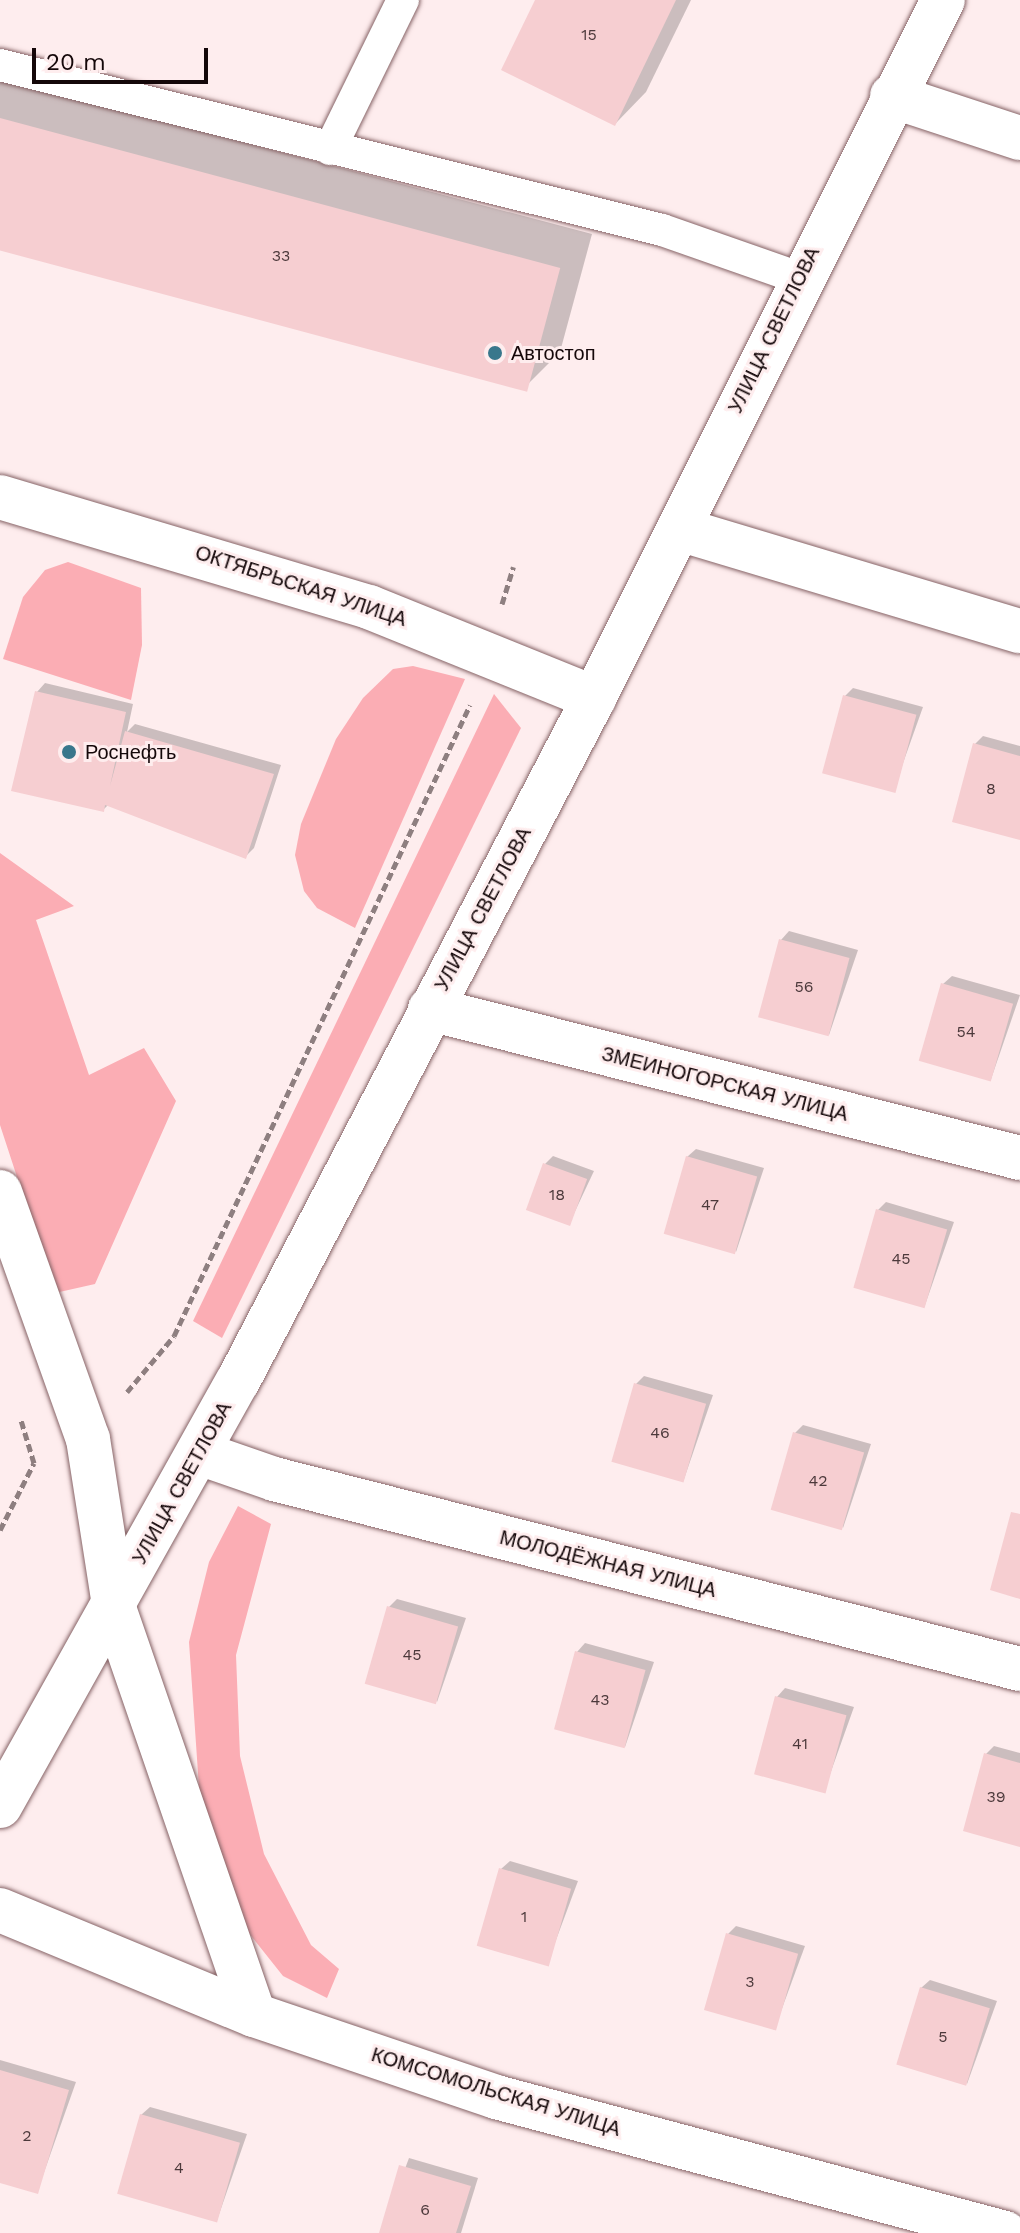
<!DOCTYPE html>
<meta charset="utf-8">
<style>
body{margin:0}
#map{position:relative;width:1020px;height:2233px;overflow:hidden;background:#feedee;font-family:"Work Sans",sans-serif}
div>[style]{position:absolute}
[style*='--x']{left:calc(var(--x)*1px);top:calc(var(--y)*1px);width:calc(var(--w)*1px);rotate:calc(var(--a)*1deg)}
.green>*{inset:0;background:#fbadb4}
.shadow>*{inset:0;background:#0003}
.building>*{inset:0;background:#f6ced1;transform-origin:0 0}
.path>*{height:5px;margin-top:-2.5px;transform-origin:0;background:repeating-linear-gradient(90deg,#8e7f80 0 8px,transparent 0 12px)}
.roads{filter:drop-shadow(0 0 2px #866366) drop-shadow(0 0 2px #866366)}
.lane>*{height:32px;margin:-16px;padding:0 16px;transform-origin:16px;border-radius:16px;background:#fff}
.street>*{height:44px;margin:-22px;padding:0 22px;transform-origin:22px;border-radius:22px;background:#fff}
.secondary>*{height:44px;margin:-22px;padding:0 22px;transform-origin:22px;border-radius:22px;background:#fff}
.dots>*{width:22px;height:22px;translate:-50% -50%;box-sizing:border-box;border:4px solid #feedee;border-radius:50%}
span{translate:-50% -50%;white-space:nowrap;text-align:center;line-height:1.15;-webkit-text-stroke:6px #feedee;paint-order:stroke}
.number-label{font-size:16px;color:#4c393b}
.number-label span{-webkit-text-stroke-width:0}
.street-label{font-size:20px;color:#140709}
.poi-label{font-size:20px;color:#140709}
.left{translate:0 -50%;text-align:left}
.scale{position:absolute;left:32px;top:48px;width:176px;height:36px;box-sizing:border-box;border:4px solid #140709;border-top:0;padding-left:10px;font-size:24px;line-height:28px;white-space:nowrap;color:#140709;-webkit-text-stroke:6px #feedee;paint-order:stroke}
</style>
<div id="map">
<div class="green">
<i style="clip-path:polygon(68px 562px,141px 588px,142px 645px,131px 700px,3px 659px,23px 597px,45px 570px)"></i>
<i style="clip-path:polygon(413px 666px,465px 679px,355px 928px,317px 908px,304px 891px,295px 855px,301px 824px,336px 739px,363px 698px,393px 669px)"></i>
<i style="clip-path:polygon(494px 694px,521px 728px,222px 1338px,193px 1321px)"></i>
<i style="clip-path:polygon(0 853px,74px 906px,36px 920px,89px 1075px,144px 1048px,176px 1101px,95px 1284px,55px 1293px,0 1125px)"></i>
<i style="clip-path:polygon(238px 1506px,271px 1524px,236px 1655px,240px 1756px,264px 1854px,311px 1945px,339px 1969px,327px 1998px,283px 1976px,248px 1932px,200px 1802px,189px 1642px,209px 1562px)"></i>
</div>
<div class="shadow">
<i style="clip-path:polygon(537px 0,691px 0,646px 92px,615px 124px)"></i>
<i style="clip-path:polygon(0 78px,592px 234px,560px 352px,529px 383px,0 244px)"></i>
<i style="clip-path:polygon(45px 683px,133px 704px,127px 732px,135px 724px,281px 765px,254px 848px,246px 856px,109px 804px,103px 810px,37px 692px)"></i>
<i style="clip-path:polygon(853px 688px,923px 707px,893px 791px,845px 696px)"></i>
<i style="clip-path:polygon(983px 736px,1020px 746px,1020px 838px,975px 744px)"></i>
<i style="clip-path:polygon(789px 931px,858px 950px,829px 1035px,781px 940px)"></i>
<i style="clip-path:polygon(952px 976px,1020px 995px,991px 1079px,943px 984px)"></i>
<i style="clip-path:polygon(696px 1149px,764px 1168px,736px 1252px,687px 1157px)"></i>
<i style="clip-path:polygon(553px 1156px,594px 1171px,569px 1224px,545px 1164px)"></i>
<i style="clip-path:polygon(886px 1202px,954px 1222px,925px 1305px,878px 1210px)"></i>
<i style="clip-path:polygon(644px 1376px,713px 1395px,684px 1479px,636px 1384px)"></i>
<i style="clip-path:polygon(803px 1425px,871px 1444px,843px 1528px,795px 1433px)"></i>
<i style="clip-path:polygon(397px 1599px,466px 1618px,437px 1702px,389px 1607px)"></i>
<i style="clip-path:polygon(585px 1643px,654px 1662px,625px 1747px,577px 1652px)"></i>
<i style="clip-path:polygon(785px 1688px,854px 1707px,824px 1791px,777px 1697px)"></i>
<i style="clip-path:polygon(994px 1746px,1020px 1753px,1020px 1845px,986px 1754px)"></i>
<i style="clip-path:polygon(510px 1861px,578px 1881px,547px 1964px,501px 1869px)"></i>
<i style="clip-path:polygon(736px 1926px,805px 1946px,774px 2030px,728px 1934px)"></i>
<i style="clip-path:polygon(930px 1980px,997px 2001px,967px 2084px,921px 1988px)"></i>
<i style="clip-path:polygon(0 2060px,76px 2082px,37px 2192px,0 2179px)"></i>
<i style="clip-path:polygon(150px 2107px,247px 2134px,217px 2220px,141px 2115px)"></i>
<i style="clip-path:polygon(409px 2158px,478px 2178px,461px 2233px,381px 2233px)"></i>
</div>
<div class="building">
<i style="clip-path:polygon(535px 0,676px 0,615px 126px,501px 70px)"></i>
<i style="left:0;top:118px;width:580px;height:128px;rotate:15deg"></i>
<i style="clip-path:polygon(35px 691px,126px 712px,110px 786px,125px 731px,274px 774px,246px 859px,105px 805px,104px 812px,11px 791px)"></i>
<i style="left:843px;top:695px;width:76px;height:81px;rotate:15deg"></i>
<i style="clip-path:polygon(973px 743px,1020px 756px,1020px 840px,952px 822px)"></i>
<i style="left:779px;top:939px;width:73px;height:81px;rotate:15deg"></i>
<i style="left:941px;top:983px;width:75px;height:81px;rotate:16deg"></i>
<i style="left:686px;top:1156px;width:74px;height:81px;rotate:16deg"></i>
<i style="left:543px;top:1163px;width:47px;height:50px;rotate:20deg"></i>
<i style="left:876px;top:1209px;width:74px;height:82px;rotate:16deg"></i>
<i style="left:634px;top:1383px;width:75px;height:82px;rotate:16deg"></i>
<i style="left:793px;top:1432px;width:74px;height:81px;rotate:16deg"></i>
<i style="clip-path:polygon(1011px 1512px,1020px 1514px,1020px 1599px,990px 1590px)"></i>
<i style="left:387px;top:1606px;width:74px;height:81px;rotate:16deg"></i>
<i style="left:575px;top:1651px;width:73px;height:81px;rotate:15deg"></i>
<i style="left:775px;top:1696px;width:74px;height:81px;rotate:15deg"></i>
<i style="clip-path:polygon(984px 1753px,1020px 1763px,1020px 1847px,963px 1831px)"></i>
<i style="left:499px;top:1868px;width:75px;height:81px;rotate:16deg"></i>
<i style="left:726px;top:1933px;width:75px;height:80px;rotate:16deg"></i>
<i style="left:920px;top:1987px;width:73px;height:81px;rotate:17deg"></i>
<i style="clip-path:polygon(0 2070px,69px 2090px,38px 2194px,0 2183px)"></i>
<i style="left:140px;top:2114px;width:104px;height:83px;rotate:16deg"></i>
<i style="clip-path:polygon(399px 2165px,471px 2186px,456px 2233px,379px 2233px)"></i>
</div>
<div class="path">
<i style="--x:502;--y:604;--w:39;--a:-73"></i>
<i style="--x:127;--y:1392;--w:73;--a:-50"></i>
<i style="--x:174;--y:1336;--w:697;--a:-64.87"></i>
<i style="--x:0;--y:1530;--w:75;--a:-63.1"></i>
<i style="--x:34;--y:1463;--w:45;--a:-106.8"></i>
</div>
<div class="roads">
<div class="lane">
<i style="--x:0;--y:65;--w:682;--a:14"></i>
<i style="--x:662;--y:230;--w:145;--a:19.3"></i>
<i style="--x:330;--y:149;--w:166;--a:-63.9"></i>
</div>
<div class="street">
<i style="--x:892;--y:96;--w:135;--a:18.2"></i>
<i style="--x:679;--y:529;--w:356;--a:16.7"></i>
<i style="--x:430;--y:1009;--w:609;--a:14.17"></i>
<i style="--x:0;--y:1192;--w:262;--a:70.4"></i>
<i style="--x:88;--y:1439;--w:174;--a:81.1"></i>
<i style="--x:199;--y:1453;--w:79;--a:19.1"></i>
<i style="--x:274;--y:1479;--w:770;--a:14.29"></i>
</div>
<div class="secondary">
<i style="--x:0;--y:497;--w:385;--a:16.6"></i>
<i style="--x:369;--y:607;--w:243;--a:22"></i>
<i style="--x:115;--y:1611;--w:427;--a:71"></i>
<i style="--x:0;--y:1806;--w:487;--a:-60.8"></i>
<i style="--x:238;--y:1381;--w:770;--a:-62.47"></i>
<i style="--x:594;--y:698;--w:780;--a:-63.43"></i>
<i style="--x:0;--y:1910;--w:275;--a:22.5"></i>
<i style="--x:254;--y:2015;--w:256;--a:18.7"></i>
<i style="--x:496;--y:2097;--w:527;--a:14.96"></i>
</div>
</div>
<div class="dots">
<i style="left:495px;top:353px;background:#39778c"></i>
<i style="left:69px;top:752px;background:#39778c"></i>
</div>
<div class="number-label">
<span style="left:589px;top:35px">15</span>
<span style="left:281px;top:256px">33</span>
<span style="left:991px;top:789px">8</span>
<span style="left:804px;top:987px">56</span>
<span style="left:966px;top:1032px">54</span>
<span style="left:557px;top:1195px">18</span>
<span style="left:710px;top:1205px">47</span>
<span style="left:901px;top:1259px">45</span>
<span style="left:660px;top:1433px">46</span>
<span style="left:818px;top:1481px">42</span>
<span style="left:412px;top:1655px">45</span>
<span style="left:600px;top:1700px">43</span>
<span style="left:800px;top:1744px">41</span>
<span style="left:996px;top:1797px">39</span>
<span style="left:524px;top:1917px">1</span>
<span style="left:750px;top:1982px">3</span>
<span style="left:943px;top:2037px">5</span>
<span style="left:27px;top:2136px">2</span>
<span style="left:179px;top:2168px">4</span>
<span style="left:425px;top:2210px">6</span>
</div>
<div class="street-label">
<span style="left:774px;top:330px;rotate:-64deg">УЛИЦА СВЕТЛОВА</span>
<span style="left:301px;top:586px;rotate:18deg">ОКТЯБРЬСКАЯ УЛИЦА</span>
<span style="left:483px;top:909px;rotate:-62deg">УЛИЦА СВЕТЛОВА</span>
<span style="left:725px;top:1084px;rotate:14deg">ЗМЕИНОГОРСКАЯ УЛИЦА</span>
<span style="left:182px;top:1483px;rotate:-61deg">УЛИЦА СВЕТЛОВА</span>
<span style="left:608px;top:1564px;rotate:14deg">МОЛОДЁЖНАЯ УЛИЦА</span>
<span style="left:496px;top:2092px;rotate:17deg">КОМСОМОЛЬСКАЯ УЛИЦА</span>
</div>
<div class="poi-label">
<span class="left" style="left:511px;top:353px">Автостоп</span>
<span class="left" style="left:85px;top:752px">Роснефть</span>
</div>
<div class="scale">20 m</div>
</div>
